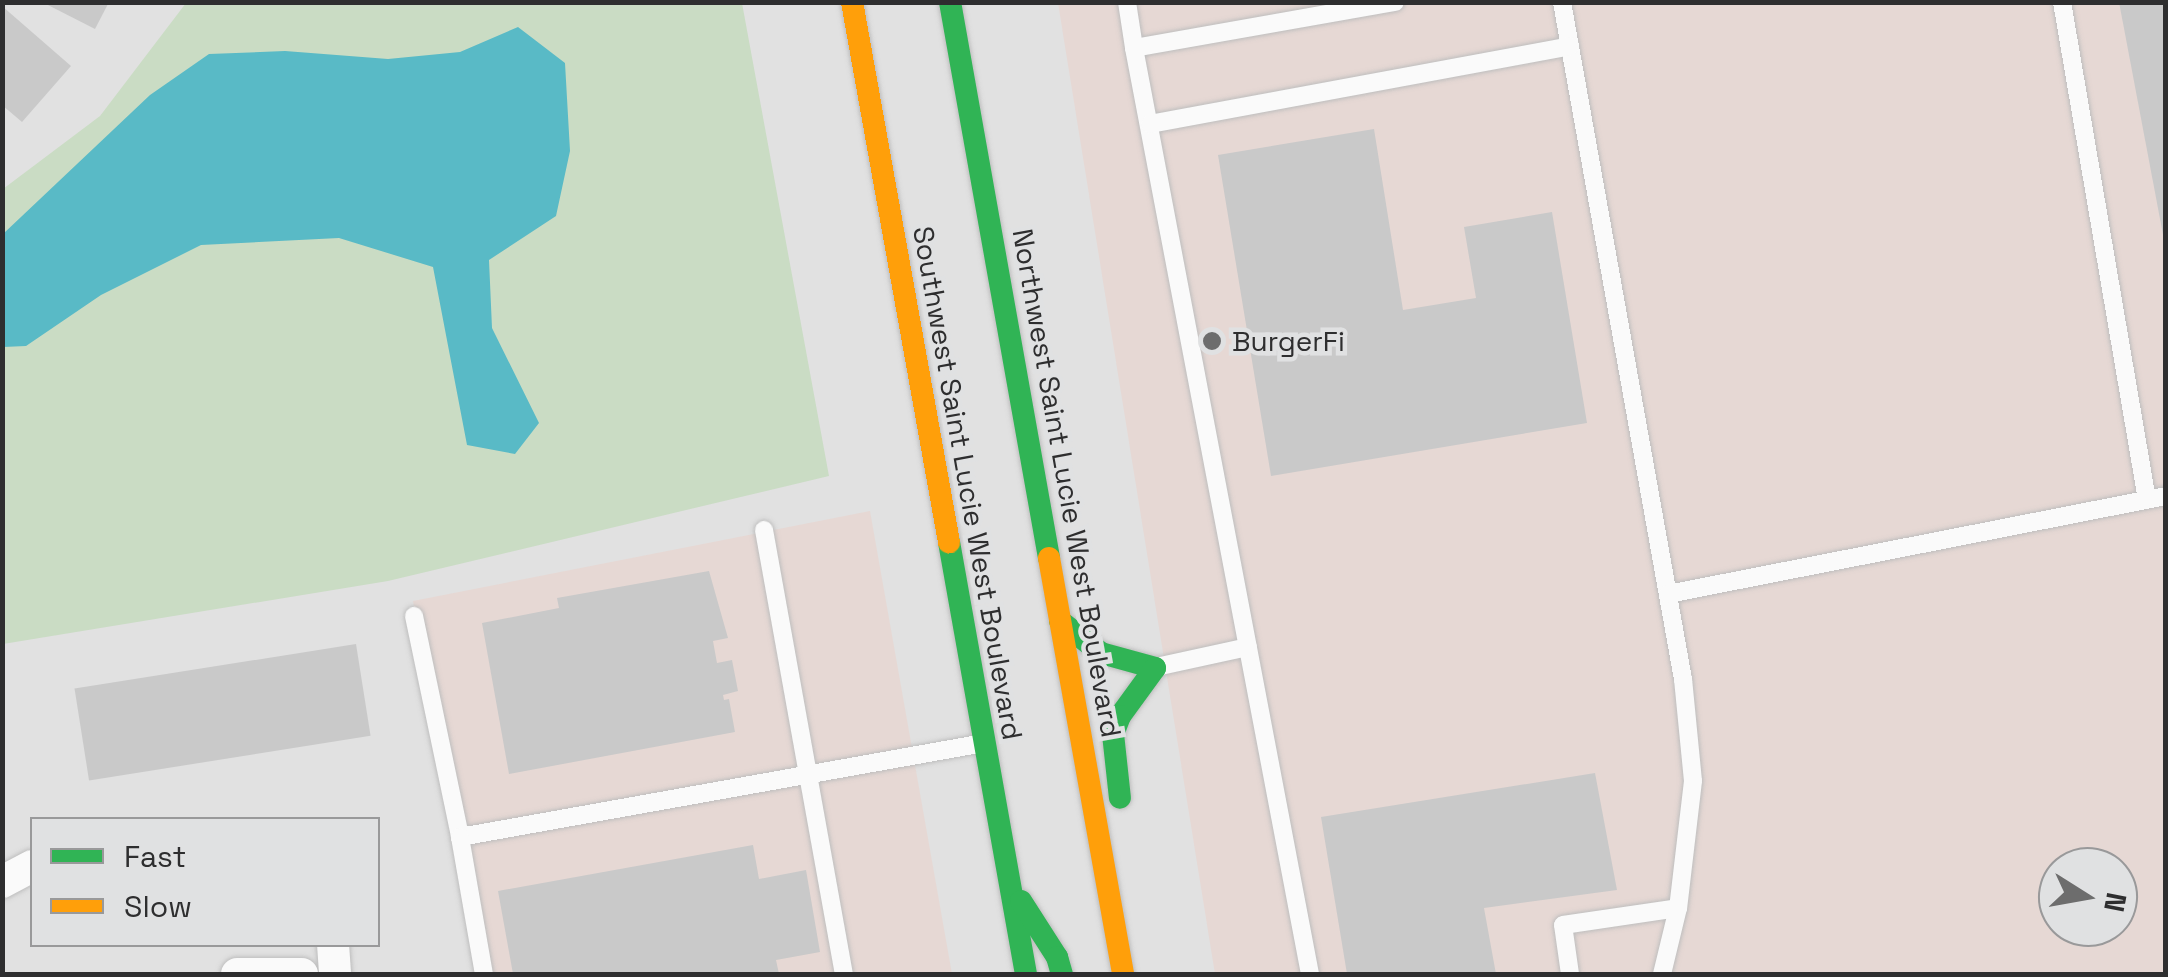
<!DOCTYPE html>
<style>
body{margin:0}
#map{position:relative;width:2168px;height:977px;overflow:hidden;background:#e1e1e1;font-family:"Space Grotesk",sans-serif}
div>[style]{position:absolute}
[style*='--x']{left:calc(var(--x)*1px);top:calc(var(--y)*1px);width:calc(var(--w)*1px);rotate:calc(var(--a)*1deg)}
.commercial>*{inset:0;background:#e6d8d4}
.green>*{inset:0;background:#cadcc4}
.water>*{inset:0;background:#59bac6}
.building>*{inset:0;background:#c9c9c9;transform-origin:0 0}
.roads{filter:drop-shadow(0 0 2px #bebebe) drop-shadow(0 0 2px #bebebe)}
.lane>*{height:18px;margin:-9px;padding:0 9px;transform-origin:9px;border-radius:9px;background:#fafafa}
.street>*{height:32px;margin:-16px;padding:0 16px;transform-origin:16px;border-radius:16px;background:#fafafa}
.fast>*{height:22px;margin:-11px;padding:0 11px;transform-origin:11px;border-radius:11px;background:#30b455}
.slow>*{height:22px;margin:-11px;padding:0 11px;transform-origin:11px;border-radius:11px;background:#ff9f0a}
.dots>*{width:28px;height:28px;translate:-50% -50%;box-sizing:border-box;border:5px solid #e0e1e2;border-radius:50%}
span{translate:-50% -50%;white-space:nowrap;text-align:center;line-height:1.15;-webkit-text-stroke:9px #e0e1e2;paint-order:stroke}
.poi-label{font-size:28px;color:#2e2e2f}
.left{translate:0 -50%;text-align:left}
.street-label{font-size:28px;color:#2e2e2f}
.frame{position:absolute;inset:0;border:5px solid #2e2e2f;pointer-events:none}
.legend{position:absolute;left:30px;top:817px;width:350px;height:130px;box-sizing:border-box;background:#e0e1e2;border:2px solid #99999a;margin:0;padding:12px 18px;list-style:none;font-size:30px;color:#2e2e2f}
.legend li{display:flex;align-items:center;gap:20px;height:50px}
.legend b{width:50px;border:2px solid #99999a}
.north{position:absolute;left:2038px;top:847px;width:100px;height:100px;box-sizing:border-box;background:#e0e1e2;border:2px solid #99999a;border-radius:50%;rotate:101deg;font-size:28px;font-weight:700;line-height:40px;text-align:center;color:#2e2e2f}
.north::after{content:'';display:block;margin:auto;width:35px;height:45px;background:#6d6d6d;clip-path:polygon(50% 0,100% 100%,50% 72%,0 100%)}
</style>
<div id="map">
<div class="commercial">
<i style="clip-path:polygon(evenodd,1058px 3px,2165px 3px,2165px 974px,1215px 974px,1058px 3px,2058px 867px,2118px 867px,2118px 927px,2058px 927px,2058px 867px)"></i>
<i style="clip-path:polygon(870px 511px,952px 974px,481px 974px,413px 601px)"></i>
</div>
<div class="green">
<i style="clip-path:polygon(186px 3px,742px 3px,829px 476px,388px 581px,3px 644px,3px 189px,100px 116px)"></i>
</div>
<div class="water">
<i style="clip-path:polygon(518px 27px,565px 63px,570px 151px,556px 216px,489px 260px,492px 328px,539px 423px,515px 454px,467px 445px,433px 267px,339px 238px,201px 245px,101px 295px,26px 346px,3px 347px,3px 234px,150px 95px,209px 54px,285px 51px,388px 59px,460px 52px)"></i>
</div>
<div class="building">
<i style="clip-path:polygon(42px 2px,109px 2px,95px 29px)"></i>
<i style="clip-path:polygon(2119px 2px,2166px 2px,2166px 240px,2164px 240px)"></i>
<i style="clip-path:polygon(2px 6px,71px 66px,22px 122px,2px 105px)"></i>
<i style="clip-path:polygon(1374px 129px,1403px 310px,1476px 298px,1464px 227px,1552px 212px,1587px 423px,1271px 476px,1218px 155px)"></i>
<i style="clip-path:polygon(709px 571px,728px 638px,713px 641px,717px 663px,732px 660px,738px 691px,723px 695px,724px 700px,729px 699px,735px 732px,509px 774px,482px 623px,559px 608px,557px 598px)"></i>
<i style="left:356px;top:644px;width:93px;height:285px;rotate:81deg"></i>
<i style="clip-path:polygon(1595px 773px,1617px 890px,1484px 908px,1496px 974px,1347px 974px,1321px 817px)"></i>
<i style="clip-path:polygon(753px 845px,759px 879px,806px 870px,820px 952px,776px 960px,779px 974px,513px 974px,498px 891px)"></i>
</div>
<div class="roads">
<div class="lane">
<i style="--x:1127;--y:2;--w:47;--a:81.3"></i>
<i style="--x:1134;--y:48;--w:265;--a:-10"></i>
<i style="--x:1562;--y:2;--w:688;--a:79.87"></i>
<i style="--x:1683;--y:679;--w:102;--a:84.4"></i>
<i style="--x:1693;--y:781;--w:128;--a:96.7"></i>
<i style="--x:1678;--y:908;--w:68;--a:103.6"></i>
<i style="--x:2062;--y:2;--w:505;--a:80.31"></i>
<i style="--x:1134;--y:48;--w:943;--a:79.24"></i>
<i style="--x:1150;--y:124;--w:427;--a:-10.5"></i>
<i style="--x:764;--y:530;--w:451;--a:79.8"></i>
<i style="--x:1668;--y:594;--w:508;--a:-11.13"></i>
<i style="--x:414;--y:616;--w:226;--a:78.2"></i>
<i style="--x:460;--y:837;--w:532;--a:-10.17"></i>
<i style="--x:1156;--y:667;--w:94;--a:-12.3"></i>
<i style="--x:460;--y:837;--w:139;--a:80.1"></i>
<i style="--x:1570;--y:974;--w:49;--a:-98.1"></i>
<i style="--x:1563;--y:925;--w:116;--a:-8.4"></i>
</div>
<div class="street">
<i style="--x:2;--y:882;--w:34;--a:-28"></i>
<i style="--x:333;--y:944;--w:30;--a:86"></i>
<i style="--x:237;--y:974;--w:65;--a:0"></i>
</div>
<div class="fast">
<i style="--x:950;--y:2;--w:565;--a:79.9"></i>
<i style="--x:949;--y:542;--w:439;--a:79.9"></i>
<i style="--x:1060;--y:621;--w:52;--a:38"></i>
<i style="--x:1101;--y:653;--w:56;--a:15.5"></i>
<i style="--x:1155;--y:668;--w:59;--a:126.1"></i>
<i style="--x:1120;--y:716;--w:19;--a:111"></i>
<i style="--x:1113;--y:734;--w:64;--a:83.8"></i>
<i style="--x:1021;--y:901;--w:67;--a:57.3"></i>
<i style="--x:1057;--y:957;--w:18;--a:74"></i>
</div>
<div class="slow">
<i style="--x:852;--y:2;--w:549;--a:79.82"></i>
<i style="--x:1049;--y:558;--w:423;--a:79.9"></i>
</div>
</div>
<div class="dots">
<i style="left:1212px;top:341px;background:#6d6d6d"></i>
</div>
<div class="poi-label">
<span class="left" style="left:1232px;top:341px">BurgerFi</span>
</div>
<div class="street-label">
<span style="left:968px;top:483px;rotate:80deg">Southwest Saint Lucie West Boulevard</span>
<span style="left:1067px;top:483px;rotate:80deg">Northwest Saint Lucie West Boulevard</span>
</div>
<div class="frame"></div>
<ul class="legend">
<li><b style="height:12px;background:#30b455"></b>Fast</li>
<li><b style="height:12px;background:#ff9f0a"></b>Slow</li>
</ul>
<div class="north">N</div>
</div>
